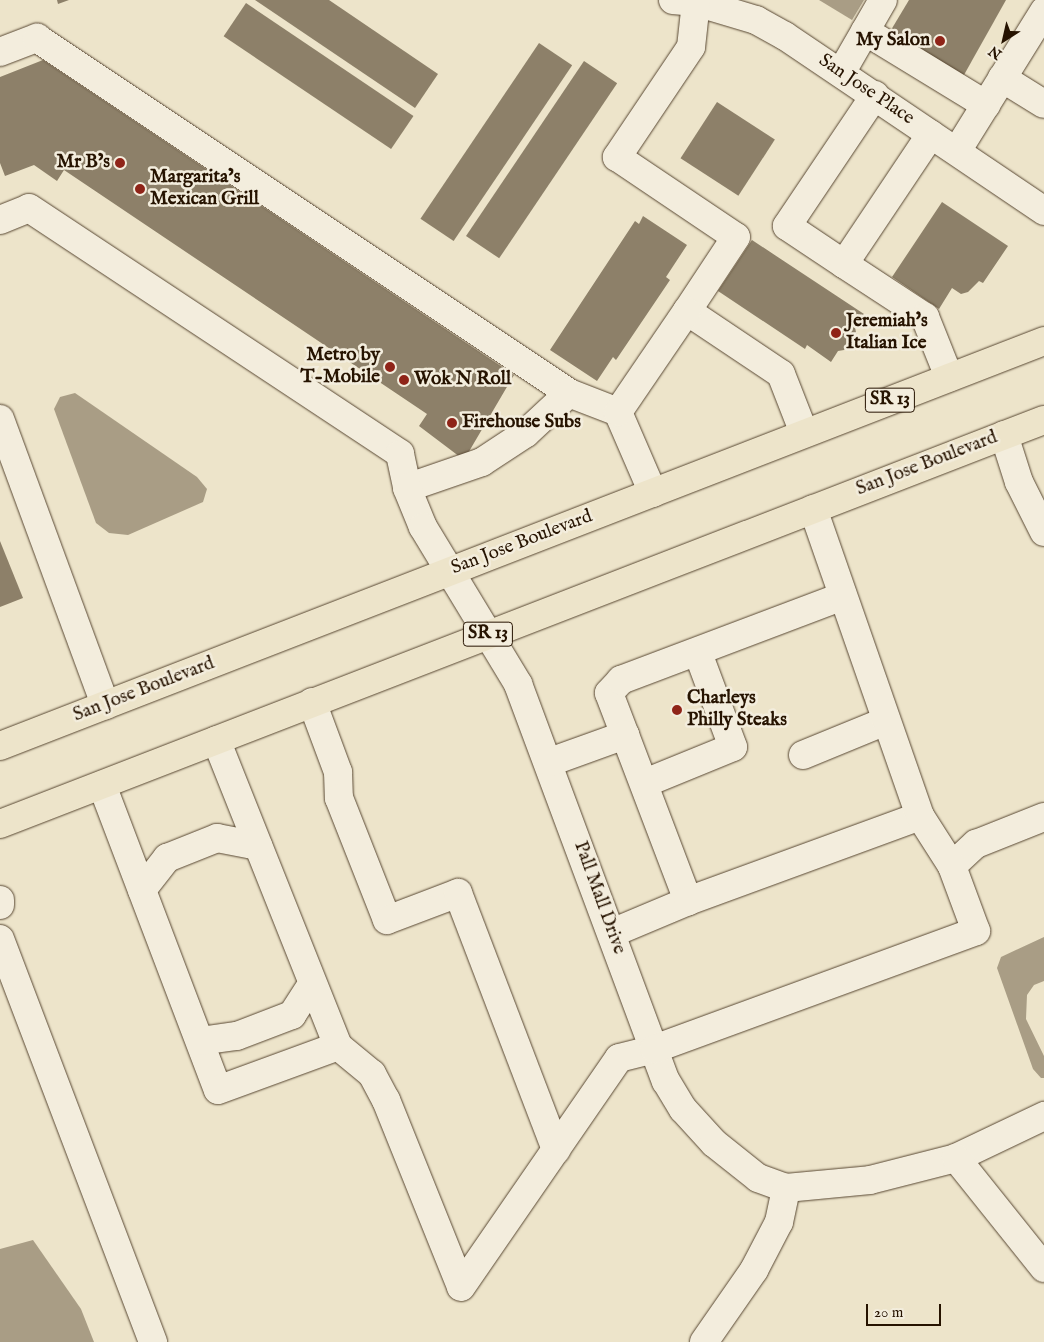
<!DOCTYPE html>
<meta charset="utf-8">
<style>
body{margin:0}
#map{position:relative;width:1044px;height:1342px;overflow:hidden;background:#ede4ca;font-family:"IM FELL English",serif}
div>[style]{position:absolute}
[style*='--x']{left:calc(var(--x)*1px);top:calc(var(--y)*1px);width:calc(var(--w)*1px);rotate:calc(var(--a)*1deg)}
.water>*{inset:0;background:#a99d85}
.building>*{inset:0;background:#8d8069;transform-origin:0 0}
.roads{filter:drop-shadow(0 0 1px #584732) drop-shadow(0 0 1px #584732)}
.minor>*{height:28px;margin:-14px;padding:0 14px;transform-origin:14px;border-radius:14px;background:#f3eddd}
.major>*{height:28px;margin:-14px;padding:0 14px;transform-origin:14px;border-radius:14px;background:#ede4ca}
.dots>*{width:14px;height:14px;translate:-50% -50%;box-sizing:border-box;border:2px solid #f3eddd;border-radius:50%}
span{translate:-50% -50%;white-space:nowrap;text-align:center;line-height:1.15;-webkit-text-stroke:5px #f3eddd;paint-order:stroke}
.shield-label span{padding:1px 4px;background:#f3eddd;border:1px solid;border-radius:4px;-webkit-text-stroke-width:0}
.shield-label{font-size:18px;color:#261300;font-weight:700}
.poi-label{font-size:19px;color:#261300;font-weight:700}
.right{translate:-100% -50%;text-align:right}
.left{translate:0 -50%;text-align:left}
.street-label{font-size:19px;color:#261300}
.north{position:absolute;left:979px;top:15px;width:50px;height:50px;-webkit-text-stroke:4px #f3eddd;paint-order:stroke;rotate:215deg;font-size:14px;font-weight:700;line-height:20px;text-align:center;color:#261300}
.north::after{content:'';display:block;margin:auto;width:18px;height:22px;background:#261300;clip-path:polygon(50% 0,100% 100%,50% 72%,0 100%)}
.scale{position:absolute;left:866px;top:1304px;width:75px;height:22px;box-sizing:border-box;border:2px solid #261300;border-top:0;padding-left:6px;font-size:15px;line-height:18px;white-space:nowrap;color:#261300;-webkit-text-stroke:4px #f3eddd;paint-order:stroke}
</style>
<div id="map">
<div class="water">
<i style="clip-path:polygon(819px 0,864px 0,852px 20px)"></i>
<i style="clip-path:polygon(75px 393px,197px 477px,207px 489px,203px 502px,128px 535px,109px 533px,96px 523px,54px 409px,60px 397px)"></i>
<i style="clip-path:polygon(1044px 937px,1044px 981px,1034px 985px,1027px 995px,1026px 1019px,1044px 1056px,1044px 1078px,1041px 1078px,1033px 1069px,997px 968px,1001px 957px)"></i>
<i style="clip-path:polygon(33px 1240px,81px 1309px,94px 1342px,0 1342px,0 1249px)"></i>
</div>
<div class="building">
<i style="clip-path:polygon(57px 0,69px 0,58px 4px)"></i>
<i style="clip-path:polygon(255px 0,329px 0,438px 74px,415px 108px)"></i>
<i style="clip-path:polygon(909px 0,1006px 0,960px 82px,888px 35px)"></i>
<i style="left:246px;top:3px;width:202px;height:40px;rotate:34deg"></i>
<i style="left:539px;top:43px;width:40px;height:212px;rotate:34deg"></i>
<i style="clip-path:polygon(43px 60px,514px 375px,464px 460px,419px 426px,427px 414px,64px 170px,57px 181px,34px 165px,5px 176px,0 163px,0 77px)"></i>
<i style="left:584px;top:61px;width:40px;height:211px;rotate:34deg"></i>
<i style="left:717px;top:102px;width:69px;height:67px;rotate:33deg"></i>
<i style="clip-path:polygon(942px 202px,1008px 246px,983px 283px,979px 281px,968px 292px,961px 294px,952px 288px,939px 309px,892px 277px)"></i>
<i style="clip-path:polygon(643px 216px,687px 245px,666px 277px,670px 280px,616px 360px,613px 357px,597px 381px,550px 350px,635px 221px,639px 224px)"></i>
<i style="clip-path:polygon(752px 240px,864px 314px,855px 327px,857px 338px,850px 349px,838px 351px,831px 362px,807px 345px,805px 349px,718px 291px)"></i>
<i style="clip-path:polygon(0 541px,23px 598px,0 607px)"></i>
</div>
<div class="roads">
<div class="minor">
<i style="--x:673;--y:0;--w:23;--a:5"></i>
<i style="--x:696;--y:2;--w:63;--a:16.7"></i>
<i style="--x:756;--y:20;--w:33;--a:29"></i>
<i style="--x:785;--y:36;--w:313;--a:34"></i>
<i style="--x:696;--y:2;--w:45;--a:96.3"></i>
<i style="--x:691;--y:47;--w:133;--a:123.9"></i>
<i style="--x:617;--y:157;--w:143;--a:33.9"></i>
<i style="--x:736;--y:237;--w:89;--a:123.5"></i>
<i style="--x:687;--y:311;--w:113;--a:33.8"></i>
<i style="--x:781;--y:374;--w:63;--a:68.7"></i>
<i style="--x:865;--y:31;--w:142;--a:31.4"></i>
<i style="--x:0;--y:52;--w:40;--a:-21"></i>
<i style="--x:37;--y:38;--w:640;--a:33.71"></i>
<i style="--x:841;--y:73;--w:84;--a:-60.1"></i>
<i style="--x:1002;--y:78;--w:49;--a:31.8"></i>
<i style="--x:875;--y:95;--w:158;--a:123.9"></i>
<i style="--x:787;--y:226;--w:69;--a:33.7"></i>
<i style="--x:844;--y:264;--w:156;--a:-56.2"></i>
<i style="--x:957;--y:151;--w:165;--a:-58.1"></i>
<i style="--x:0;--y:220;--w:31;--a:-22"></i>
<i style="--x:29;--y:208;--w:445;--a:33.5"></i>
<i style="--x:400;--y:454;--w:35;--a:78"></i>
<i style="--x:844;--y:264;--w:97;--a:33.2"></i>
<i style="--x:925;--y:317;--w:65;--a:68.2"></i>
<i style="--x:618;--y:412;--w:53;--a:-158.8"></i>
<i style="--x:569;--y:393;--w:59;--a:137.1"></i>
<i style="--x:526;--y:433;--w:53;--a:146.6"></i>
<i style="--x:482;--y:462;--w:79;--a:160.9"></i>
<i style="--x:407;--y:488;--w:42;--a:67.7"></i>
<i style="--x:423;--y:527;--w:184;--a:58.8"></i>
<i style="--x:518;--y:684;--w:424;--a:69.6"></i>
<i style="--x:666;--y:1081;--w:33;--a:59"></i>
<i style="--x:683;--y:1109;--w:46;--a:47.6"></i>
<i style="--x:714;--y:1143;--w:56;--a:38.5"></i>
<i style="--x:758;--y:1178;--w:30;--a:20"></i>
<i style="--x:786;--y:1188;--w:84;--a:-5.4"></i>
<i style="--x:870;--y:1180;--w:89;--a:-14.3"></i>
<i style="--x:956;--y:1158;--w:98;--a:-25.5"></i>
<i style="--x:0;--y:419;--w:305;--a:69.8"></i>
<i style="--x:1004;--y:435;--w:49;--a:72.3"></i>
<i style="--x:1019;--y:482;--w:56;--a:63.4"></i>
<i style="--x:653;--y:493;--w:88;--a:-113.4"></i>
<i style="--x:618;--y:412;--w:122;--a:-55.7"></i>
<i style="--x:312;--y:702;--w:75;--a:69.6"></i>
<i style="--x:338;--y:772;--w:26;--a:88"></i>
<i style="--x:339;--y:798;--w:131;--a:68.5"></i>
<i style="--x:387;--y:920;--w:76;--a:-20.8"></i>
<i style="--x:458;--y:893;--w:275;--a:69.1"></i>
<i style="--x:625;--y:735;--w:45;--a:-110.9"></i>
<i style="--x:609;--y:693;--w:18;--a:-47"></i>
<i style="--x:621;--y:680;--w:237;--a:-20.7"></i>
<i style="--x:803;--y:755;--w:90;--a:-22.3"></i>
<i style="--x:550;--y:762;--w:80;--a:-19.8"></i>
<i style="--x:625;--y:735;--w:178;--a:69.2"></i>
<i style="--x:645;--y:783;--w:95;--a:-22.2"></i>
<i style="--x:733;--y:747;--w:100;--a:-110.4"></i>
<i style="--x:102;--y:785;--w:326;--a:69.2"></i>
<i style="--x:218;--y:1090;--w:128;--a:-20.1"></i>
<i style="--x:338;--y:1046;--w:329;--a:-111.7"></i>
<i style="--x:952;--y:866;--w:33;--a:-43"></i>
<i style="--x:976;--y:844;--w:73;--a:-21.7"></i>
<i style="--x:142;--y:890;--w:41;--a:-52"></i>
<i style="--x:167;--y:858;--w:54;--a:-21.8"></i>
<i style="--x:217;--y:838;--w:42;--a:11"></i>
<i style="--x:0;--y:900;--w:5;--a:90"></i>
<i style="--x:612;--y:933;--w:82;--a:-22.8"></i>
<i style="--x:688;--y:901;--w:247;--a:-20.1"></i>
<i style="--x:920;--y:816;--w:325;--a:-109.2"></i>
<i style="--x:0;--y:939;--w:431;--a:69.2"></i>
<i style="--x:200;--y:1041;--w:37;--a:-8"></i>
<i style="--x:237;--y:1036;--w:59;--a:-20.9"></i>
<i style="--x:292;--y:1015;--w:37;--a:-57"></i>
<i style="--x:338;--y:1046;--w:44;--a:39.5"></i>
<i style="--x:372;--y:1074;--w:30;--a:62"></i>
<i style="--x:386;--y:1100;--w:201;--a:68.1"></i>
<i style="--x:461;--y:1287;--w:278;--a:-55.4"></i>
<i style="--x:619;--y:1058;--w:36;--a:-14"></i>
<i style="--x:654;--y:1049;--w:343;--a:-20.1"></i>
<i style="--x:976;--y:931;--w:69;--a:-110.3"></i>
<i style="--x:952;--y:866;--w:59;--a:-122.6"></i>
<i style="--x:956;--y:1158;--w:141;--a:51.3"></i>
<i style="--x:704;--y:1342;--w:88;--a:-55.2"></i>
<i style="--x:754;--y:1270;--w:54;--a:-62.5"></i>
<i style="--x:779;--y:1222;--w:35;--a:-78"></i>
</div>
<div class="major">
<i style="--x:0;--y:746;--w:1120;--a:-21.2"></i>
<i style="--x:0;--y:824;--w:1119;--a:-21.16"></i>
</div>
</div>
<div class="dots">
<i style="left:940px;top:41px;background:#8f2418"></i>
<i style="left:120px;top:163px;background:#8f2418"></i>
<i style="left:140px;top:189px;background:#8f2418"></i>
<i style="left:836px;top:333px;background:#8f2418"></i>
<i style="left:390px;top:367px;background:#8f2418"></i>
<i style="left:404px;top:380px;background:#8f2418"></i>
<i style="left:452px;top:423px;background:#8f2418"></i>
<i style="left:677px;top:710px;background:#8f2418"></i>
</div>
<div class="shield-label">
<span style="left:890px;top:400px">SR 13</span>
<span style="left:488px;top:634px">SR 13</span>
</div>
<div class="poi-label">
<span class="right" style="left:930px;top:41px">My Salon</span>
<span class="right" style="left:110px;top:163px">Mr B’s</span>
<span class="left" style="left:150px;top:189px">Margarita’s<br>Mexican Grill</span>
<span class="left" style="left:846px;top:333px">Jeremiah's<br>Italian Ice</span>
<span class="right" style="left:380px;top:367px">Metro by<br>T-Mobile</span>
<span class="left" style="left:414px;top:380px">Wok N Roll</span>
<span class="left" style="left:462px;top:423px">Firehouse Subs</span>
<span class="left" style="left:687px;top:710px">Charleys<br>Philly Steaks</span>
</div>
<div class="street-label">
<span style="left:866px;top:90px;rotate:34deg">San Jose Place</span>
<span style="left:927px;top:464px;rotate:-21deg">San Jose Boulevard</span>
<span style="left:522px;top:543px;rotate:-21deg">San Jose Boulevard</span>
<span style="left:144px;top:690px;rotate:-21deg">San Jose Boulevard</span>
<span style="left:599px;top:898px;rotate:70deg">Pall Mall Drive</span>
</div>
<div class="north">N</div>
<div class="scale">20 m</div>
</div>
